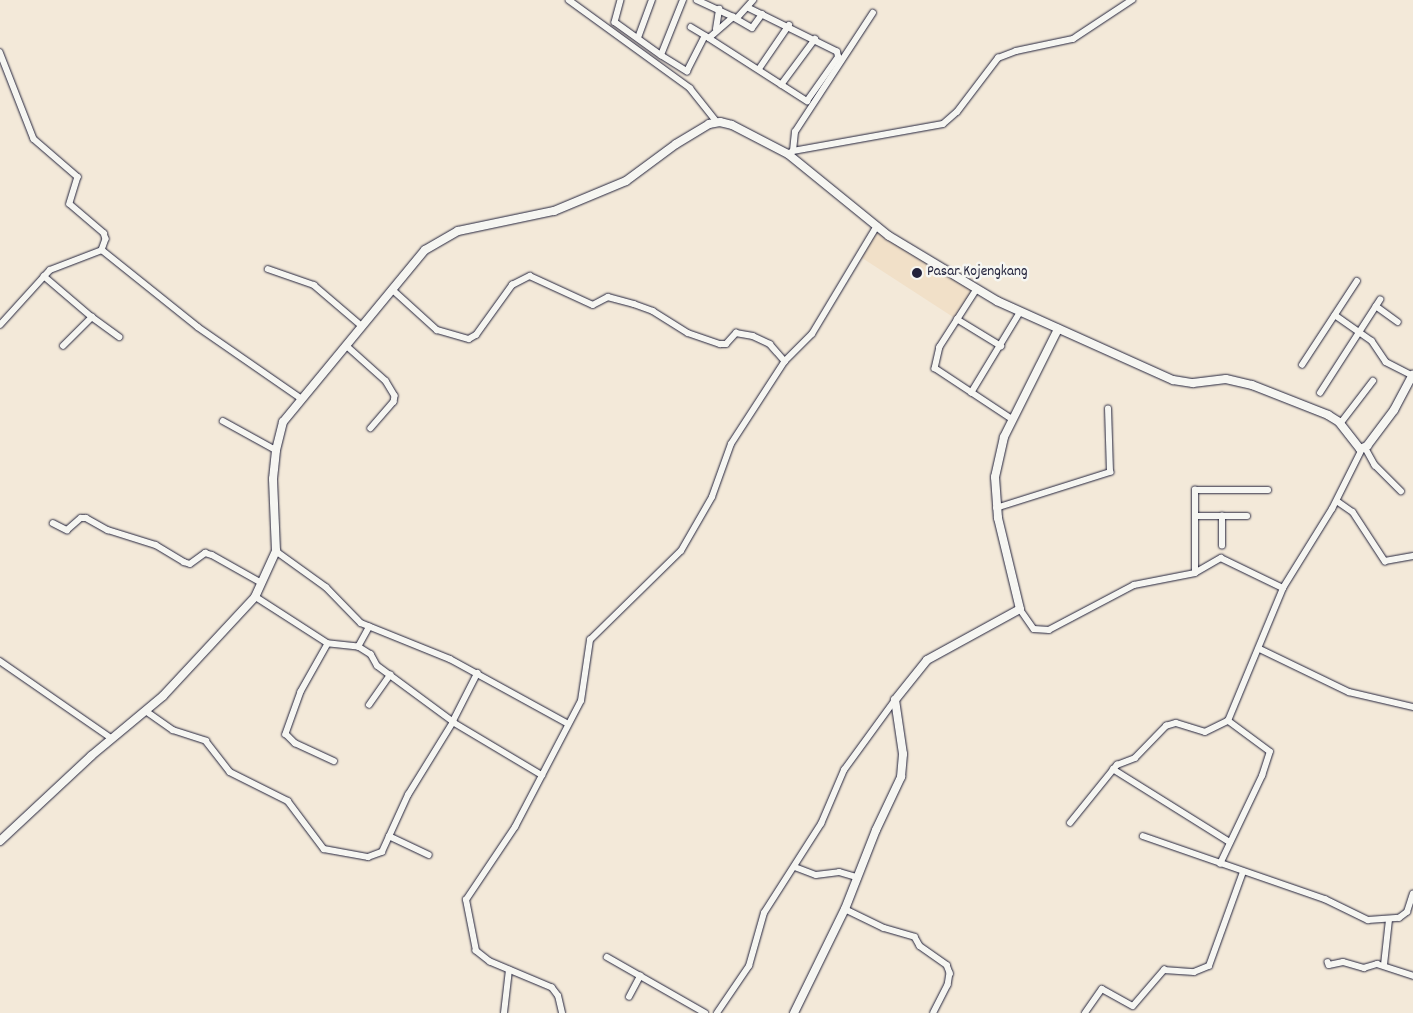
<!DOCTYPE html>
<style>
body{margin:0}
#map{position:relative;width:1413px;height:1013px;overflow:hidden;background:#f3e9d9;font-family:Dekko,sans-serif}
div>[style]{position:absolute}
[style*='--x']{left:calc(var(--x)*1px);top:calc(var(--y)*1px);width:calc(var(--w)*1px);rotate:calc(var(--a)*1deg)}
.built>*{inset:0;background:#f1e0c8;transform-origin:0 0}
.roads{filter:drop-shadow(0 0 1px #22223b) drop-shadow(0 0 1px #22223b)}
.street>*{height:5.5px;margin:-2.75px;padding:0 2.75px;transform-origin:2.75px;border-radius:2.75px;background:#f6f6f2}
.secondary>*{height:8px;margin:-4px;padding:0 4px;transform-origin:4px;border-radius:4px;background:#f6f6f2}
.dots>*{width:14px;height:14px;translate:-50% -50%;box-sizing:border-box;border:2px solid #f6f6f2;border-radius:50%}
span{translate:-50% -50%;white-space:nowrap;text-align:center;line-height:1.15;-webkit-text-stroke:5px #f6f6f2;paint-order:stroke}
.poi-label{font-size:15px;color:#22223b}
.left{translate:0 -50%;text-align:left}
</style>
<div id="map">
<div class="built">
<i style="left:877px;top:226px;width:118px;height:35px;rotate:33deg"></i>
</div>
<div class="roads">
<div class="street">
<i style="--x:569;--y:0;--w:150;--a:36"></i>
<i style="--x:690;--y:88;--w:43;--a:51.5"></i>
<i style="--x:621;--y:0;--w:23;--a:105"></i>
<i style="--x:615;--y:22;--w:57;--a:35.7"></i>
<i style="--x:661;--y:55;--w:59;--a:-68.2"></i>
<i style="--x:697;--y:0;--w:40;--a:25"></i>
<i style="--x:737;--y:18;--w:24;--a:-48"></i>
<i style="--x:691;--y:27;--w:21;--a:31"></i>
<i style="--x:709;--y:38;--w:32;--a:-41"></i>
<i style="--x:733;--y:17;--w:22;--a:30"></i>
<i style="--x:752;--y:28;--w:17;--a:-54"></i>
<i style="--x:716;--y:29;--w:20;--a:-81"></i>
<i style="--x:638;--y:38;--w:40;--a:-69.8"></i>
<i style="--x:709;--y:38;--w:117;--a:32.7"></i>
<i style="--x:807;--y:101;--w:54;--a:-54.8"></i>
<i style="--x:838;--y:57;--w:5;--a:-101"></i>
<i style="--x:837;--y:52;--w:99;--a:-153.7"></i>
<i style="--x:0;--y:52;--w:93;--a:68.7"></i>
<i style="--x:34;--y:139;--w:58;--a:40.8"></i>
<i style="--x:78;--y:177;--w:28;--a:107"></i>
<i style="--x:70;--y:204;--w:45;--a:40.5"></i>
<i style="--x:104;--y:233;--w:6;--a:72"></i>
<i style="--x:106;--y:239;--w:12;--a:110"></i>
<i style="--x:661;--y:55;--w:31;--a:32"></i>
<i style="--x:687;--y:71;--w:39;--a:-63"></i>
<i style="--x:759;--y:69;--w:53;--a:-55.7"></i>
<i style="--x:781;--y:85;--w:57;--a:-53.5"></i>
<i style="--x:793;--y:151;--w:19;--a:-84"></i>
<i style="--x:795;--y:132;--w:142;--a:-56.8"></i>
<i style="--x:788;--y:154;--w:6;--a:-31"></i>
<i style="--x:793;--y:151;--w:152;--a:-10.2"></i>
<i style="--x:943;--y:124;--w:18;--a:-41"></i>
<i style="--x:957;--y:112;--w:68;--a:-52.8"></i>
<i style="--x:998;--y:58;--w:19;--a:-21"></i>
<i style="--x:1016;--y:51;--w:58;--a:-11.9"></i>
<i style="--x:1073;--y:39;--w:71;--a:-33.5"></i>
<i style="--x:268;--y:269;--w:49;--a:19.2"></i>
<i style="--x:314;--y:285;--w:63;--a:40.5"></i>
<i style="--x:44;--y:276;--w:63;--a:40.5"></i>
<i style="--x:392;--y:289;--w:61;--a:42.3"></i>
<i style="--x:437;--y:330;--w:33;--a:16"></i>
<i style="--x:469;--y:339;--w:8;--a:-30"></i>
<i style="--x:476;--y:335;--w:62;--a:-54.2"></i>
<i style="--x:512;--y:285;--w:20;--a:-27"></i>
<i style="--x:530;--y:276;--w:69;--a:24.7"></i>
<i style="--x:593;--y:305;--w:17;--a:-28"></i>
<i style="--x:608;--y:297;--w:27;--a:15"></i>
<i style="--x:634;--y:304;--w:20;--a:20"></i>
<i style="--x:653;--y:311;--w:41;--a:32.2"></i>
<i style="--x:688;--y:333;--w:34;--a:19"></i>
<i style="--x:720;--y:344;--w:6;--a:0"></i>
<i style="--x:726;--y:344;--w:15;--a:-48"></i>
<i style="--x:736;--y:333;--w:17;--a:10"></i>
<i style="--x:753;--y:336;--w:19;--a:25"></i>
<i style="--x:770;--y:344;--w:23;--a:49"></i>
<i style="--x:976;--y:291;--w:67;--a:122.7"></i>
<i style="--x:940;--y:347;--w:22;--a:103"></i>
<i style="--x:935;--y:368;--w:92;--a:33.5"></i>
<i style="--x:1376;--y:306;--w:27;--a:36"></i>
<i style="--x:1335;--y:315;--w:45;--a:35.1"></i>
<i style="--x:1372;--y:341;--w:25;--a:56"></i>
<i style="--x:1386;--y:362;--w:30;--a:27"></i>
<i style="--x:957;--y:319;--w:52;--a:31.5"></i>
<i style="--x:0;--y:325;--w:74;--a:-47.7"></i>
<i style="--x:50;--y:270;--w:56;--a:-21"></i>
<i style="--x:102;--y:250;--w:123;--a:38.7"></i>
<i style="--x:198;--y:327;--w:126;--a:34.7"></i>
<i style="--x:63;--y:346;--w:41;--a:-45"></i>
<i style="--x:92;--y:317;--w:34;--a:36"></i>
<i style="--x:347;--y:346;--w:52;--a:41.9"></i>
<i style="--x:386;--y:381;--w:17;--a:59"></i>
<i style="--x:395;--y:396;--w:6;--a:99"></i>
<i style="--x:394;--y:402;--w:35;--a:131"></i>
<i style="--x:1302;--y:365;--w:100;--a:-56.8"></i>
<i style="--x:971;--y:393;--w:95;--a:-58.8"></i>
<i style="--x:1320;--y:393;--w:111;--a:-57.2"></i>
<i style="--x:223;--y:421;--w:60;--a:28.7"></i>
<i style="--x:1340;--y:424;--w:54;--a:-52.5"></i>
<i style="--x:1365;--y:447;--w:21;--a:61"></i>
<i style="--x:1375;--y:465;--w:37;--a:45"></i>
<i style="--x:1337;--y:501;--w:19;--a:35"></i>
<i style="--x:1353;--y:512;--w:59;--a:56.9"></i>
<i style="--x:1385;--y:561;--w:28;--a:-10"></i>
<i style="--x:996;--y:508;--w:120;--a:-17.5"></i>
<i style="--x:1110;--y:472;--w:63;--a:-91.8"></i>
<i style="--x:1195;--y:516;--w:52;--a:0"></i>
<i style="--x:53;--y:523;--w:16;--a:27"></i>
<i style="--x:67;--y:530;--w:18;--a:-41"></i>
<i style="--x:81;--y:518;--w:5;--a:0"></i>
<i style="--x:86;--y:518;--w:25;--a:29"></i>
<i style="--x:108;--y:530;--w:50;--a:17.4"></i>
<i style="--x:156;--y:545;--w:33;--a:31"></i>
<i style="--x:184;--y:562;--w:6;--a:18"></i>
<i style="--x:190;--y:564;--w:19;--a:-36"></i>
<i style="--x:205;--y:553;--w:7;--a:16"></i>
<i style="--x:212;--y:555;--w:57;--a:29.2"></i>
<i style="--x:1222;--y:546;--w:30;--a:-90"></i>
<i style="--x:276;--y:551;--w:62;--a:35.8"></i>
<i style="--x:326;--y:587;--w:50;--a:45.8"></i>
<i style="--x:361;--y:623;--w:96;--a:22"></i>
<i style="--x:450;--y:659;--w:133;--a:28.7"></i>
<i style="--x:1195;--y:573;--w:83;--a:-90"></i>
<i style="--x:1195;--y:490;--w:73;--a:0"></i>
<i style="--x:1020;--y:609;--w:24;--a:55"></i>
<i style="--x:1034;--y:629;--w:15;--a:4"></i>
<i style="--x:1049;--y:630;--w:96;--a:-27.9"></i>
<i style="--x:1134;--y:585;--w:62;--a:-11.1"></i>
<i style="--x:1195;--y:573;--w:30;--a:-30"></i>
<i style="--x:1221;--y:558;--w:69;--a:25.8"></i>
<i style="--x:328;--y:644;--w:55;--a:119.4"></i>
<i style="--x:301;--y:692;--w:45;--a:109.7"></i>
<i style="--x:286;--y:734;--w:13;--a:45"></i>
<i style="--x:295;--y:743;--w:43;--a:24.8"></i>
<i style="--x:358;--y:647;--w:23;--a:-61"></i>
<i style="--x:1260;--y:649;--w:99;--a:25.8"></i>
<i style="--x:1349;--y:692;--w:66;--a:13.2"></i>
<i style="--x:0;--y:661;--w:135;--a:34.7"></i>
<i style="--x:478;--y:673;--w:55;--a:117"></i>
<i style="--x:453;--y:722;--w:104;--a:30.8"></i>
<i style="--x:369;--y:705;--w:37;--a:-55"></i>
<i style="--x:146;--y:711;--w:33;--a:35"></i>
<i style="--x:173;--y:730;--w:35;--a:18"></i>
<i style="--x:206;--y:741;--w:39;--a:52"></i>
<i style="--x:230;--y:772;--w:65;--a:26.6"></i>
<i style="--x:288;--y:801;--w:60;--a:53.1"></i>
<i style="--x:324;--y:849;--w:45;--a:10.3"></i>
<i style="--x:368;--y:857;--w:15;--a:-20"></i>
<i style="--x:382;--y:852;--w:63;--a:-65.5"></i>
<i style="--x:408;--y:795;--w:86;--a:-58.3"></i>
<i style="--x:453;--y:722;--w:94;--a:-143.6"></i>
<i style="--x:377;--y:666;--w:13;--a:-119"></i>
<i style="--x:371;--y:655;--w:15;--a:-148"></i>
<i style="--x:358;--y:647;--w:30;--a:-174"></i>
<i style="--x:328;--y:644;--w:87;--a:-147.2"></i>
<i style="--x:1113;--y:769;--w:138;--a:32"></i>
<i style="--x:1070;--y:823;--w:75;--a:-51"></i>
<i style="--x:1117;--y:765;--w:19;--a:-21"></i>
<i style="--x:1135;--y:758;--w:45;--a:-45.9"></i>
<i style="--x:1166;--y:726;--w:10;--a:-17"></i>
<i style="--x:1176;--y:723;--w:30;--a:17"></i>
<i style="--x:1205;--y:732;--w:25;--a:-26"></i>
<i style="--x:1228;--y:721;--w:144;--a:-67.5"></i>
<i style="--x:1283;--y:588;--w:93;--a:-58.2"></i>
<i style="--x:1332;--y:509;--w:67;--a:-63.4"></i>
<i style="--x:389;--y:836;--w:44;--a:25.4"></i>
<i style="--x:1143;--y:836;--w:193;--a:19.1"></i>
<i style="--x:1325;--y:899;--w:48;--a:26"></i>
<i style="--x:1368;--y:920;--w:31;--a:-4"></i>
<i style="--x:1399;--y:918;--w:10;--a:-37"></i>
<i style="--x:1407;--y:912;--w:19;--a:-72"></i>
<i style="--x:1220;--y:864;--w:98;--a:-64.5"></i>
<i style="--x:1262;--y:776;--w:25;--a:-72"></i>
<i style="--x:1270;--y:752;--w:52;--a:-143.6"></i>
<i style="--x:795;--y:867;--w:22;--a:21"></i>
<i style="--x:816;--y:875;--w:23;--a:-7"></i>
<i style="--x:839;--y:872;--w:19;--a:16"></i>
<i style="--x:845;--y:909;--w:43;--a:26"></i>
<i style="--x:884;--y:928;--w:32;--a:16"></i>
<i style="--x:915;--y:937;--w:10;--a:61"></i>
<i style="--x:920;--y:946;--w:33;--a:35"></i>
<i style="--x:947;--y:965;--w:9;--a:69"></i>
<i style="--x:950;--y:973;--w:12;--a:99"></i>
<i style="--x:948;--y:985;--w:31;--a:117"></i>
<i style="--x:607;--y:957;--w:113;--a:29.7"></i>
<i style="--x:1328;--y:962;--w:3;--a:72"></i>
<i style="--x:1329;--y:965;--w:14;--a:-12"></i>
<i style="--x:1343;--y:962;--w:22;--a:16"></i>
<i style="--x:1364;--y:968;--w:14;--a:-17"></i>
<i style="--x:1377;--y:964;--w:38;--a:18"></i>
<i style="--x:1384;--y:965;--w:45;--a:-83.7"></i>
<i style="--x:629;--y:997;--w:24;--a:-62"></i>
<i style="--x:504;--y:1013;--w:43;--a:-83.4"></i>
<i style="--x:562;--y:1013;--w:17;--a:-103"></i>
<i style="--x:558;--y:996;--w:10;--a:-127"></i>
<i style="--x:552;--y:988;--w:67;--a:-157.2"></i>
<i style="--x:490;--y:962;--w:18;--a:-142"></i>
<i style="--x:476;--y:951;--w:52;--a:-101.1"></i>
<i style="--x:466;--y:900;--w:88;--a:-56.1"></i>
<i style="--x:515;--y:827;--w:142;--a:-62.4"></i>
<i style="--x:581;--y:701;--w:62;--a:-81.6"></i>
<i style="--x:590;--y:640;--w:127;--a:-44.4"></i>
<i style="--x:681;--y:551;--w:62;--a:-60.1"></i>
<i style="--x:712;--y:497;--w:56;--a:-70.3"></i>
<i style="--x:731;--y:444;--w:99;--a:-57"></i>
<i style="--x:785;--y:361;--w:38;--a:-45"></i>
<i style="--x:812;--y:334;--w:126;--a:-59"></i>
<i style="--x:717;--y:1013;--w:57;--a:-55.8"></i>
<i style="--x:749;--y:966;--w:55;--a:-74.2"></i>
<i style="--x:764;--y:913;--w:106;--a:-57.4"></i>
<i style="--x:821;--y:824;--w:59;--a:-66.9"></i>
<i style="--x:844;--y:770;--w:87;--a:-53.9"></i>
<i style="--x:1085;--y:1013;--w:29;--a:-55"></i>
<i style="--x:1102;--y:989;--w:35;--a:29"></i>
<i style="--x:1133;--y:1006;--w:48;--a:-49.3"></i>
<i style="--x:1164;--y:970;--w:30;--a:4"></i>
<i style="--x:1194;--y:972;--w:16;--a:-22"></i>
<i style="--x:1209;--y:966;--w:100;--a:-70.1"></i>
</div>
<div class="secondary">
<i style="--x:0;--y:841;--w:125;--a:-43"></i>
<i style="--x:91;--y:756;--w:94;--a:-39.8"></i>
<i style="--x:163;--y:696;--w:135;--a:-47.1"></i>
<i style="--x:255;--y:597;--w:51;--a:-65.5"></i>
<i style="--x:276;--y:551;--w:72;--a:-92.4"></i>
<i style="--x:273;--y:479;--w:29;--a:-84"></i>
<i style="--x:276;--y:450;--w:29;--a:-76"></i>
<i style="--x:283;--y:422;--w:223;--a:-50.5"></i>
<i style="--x:425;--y:250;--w:38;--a:-30"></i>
<i style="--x:458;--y:231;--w:98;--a:-11.8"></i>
<i style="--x:554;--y:211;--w:78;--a:-22.6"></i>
<i style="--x:626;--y:181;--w:62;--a:-36.5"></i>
<i style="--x:676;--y:144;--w:39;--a:-31"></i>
<i style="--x:709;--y:124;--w:11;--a:-10"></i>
<i style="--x:720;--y:122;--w:12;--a:14"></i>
<i style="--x:732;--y:125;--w:63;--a:27.4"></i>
<i style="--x:788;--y:154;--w:130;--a:39.1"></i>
<i style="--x:889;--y:236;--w:126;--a:31"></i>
<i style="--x:997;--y:301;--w:193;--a:24.2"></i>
<i style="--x:1173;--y:380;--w:20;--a:9"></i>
<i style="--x:1193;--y:383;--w:33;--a:-7"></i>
<i style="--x:1226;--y:379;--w:27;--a:13"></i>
<i style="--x:1252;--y:385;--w:82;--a:21.5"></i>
<i style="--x:1328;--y:415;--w:13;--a:32"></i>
<i style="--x:1339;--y:422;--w:34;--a:52"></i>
<i style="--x:1360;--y:449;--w:8;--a:-23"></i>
<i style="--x:1367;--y:446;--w:45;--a:-53.1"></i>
<i style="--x:1394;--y:410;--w:40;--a:-62"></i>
<i style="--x:794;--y:1013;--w:116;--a:-63.9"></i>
<i style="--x:845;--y:909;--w:85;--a:-68.6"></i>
<i style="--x:876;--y:830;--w:59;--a:-64.7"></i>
<i style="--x:901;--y:777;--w:23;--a:-85"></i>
<i style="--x:903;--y:754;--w:55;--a:-98.4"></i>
<i style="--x:895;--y:700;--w:51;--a:-51.3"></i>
<i style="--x:927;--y:660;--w:106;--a:-28.7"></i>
<i style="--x:1020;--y:609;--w:94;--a:-103.6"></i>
<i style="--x:998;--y:518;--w:41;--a:-94.2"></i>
<i style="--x:995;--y:477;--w:41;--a:-77.3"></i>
<i style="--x:1004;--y:437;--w:121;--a:-63.4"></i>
</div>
</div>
<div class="dots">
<i style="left:917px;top:273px;background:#22223b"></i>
</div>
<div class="poi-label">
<span class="left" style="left:927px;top:273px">Pasar Kojengkang</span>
</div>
</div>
